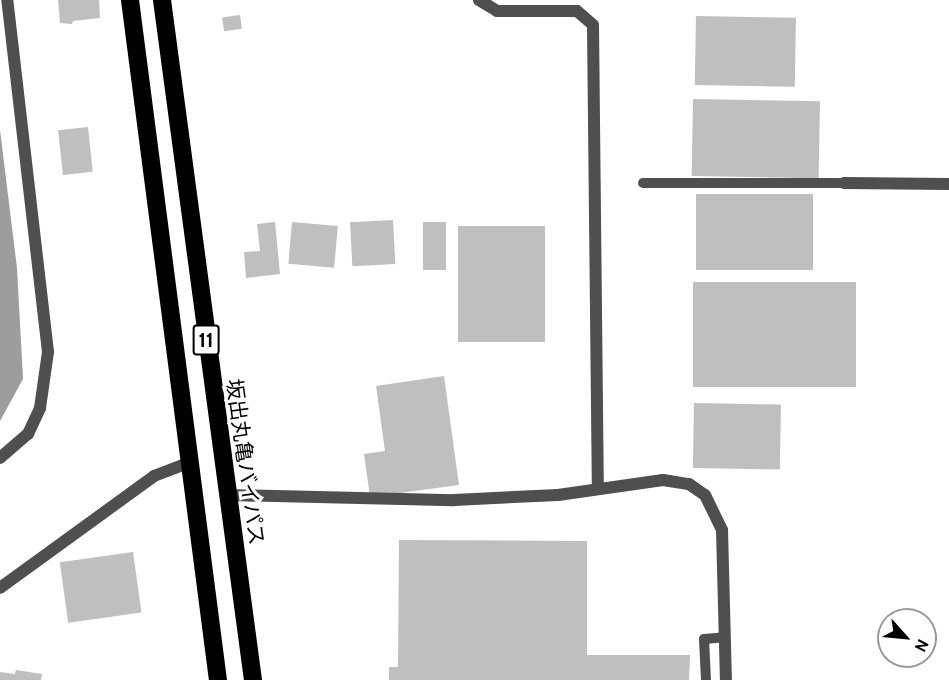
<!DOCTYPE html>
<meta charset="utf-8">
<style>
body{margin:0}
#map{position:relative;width:949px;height:680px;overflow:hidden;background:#fff;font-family:Cabin,"Noto Sans JP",sans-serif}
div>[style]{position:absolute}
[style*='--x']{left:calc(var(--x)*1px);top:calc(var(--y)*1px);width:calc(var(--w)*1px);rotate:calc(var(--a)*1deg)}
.water>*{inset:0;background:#9d9d9d}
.building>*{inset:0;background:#bfbfbf;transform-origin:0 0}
.lane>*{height:10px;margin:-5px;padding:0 5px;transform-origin:5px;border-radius:5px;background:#4f4f4f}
.street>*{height:12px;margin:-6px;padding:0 6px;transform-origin:6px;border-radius:6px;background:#4f4f4f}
.highway>*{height:18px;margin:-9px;padding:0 9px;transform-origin:9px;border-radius:9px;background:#000}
span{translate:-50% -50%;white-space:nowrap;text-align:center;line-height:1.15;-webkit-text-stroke:6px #fff;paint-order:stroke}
.shield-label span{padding:2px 4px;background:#fff;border:2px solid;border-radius:4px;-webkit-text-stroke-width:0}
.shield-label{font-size:20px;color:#000;font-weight:700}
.street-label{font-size:21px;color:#000}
.north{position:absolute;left:877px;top:608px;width:60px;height:60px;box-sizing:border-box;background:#fff;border:2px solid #999;border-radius:50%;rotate:117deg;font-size:16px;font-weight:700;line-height:24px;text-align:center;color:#000}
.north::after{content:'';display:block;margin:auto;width:21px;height:27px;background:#000;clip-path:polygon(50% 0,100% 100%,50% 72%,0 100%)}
</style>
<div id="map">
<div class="water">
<i style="clip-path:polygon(0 130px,17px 268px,23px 379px,0 421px)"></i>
</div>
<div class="building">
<i style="clip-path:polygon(58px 0,99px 0,100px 18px,73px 21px,72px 24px,60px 23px)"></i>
<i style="left:240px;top:15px;width:14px;height:18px;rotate:82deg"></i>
<i style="left:696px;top:16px;width:100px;height:69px;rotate:1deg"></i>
<i style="left:693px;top:99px;width:127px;height:77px;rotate:1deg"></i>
<i style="left:88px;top:127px;width:45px;height:30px;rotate:84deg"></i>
<i style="left:696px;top:194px;width:117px;height:76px"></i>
<i style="left:393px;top:220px;width:44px;height:43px;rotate:87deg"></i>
<i style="clip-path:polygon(275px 222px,280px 274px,246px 278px,244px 252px,260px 251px,257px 224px)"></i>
<i style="left:292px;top:222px;width:46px;height:42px;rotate:5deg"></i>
<i style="left:423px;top:222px;width:23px;height:48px"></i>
<i style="left:545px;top:226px;width:116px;height:87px;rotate:90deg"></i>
<i style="left:856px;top:282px;width:105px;height:163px;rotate:90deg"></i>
<i style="clip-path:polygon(444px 376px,459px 485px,370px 497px,364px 454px,385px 451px,376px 386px)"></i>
<i style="left:694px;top:403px;width:87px;height:65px;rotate:1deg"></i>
<i style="clip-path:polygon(399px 540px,587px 541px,587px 655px,690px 655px,689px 680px,389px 680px,389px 667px,398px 667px)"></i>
<i style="left:133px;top:552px;width:61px;height:74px;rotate:82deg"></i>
<i style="clip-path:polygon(16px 670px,42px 674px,41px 680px,0 680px,0 672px,15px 674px)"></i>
</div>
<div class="lane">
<i style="--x:643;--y:183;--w:201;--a:0"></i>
<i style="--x:706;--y:680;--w:41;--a:-92.8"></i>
<i style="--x:704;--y:639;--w:21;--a:-5"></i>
</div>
<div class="street">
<i style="--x:479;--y:0;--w:21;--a:31"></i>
<i style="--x:497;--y:11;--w:80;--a:0"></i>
<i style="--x:577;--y:11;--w:21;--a:41"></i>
<i style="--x:593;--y:25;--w:464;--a:89.4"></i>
<i style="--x:844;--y:183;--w:105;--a:0.5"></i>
<i style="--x:0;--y:458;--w:37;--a:-41"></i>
<i style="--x:28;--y:434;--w:29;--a:-65"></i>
<i style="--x:40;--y:408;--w:57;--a:-81.9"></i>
<i style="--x:48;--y:352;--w:354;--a:-96.6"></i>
<i style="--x:227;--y:495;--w:227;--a:1.3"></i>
<i style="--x:454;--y:500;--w:104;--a:-2.8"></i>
<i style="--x:558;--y:495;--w:106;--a:-8.1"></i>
<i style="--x:663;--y:480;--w:26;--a:9"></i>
<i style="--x:689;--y:484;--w:19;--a:35"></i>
<i style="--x:705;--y:495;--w:39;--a:64"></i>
<i style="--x:722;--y:530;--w:150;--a:88.5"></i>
<i style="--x:0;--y:588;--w:190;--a:-36"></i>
<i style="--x:154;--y:476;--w:36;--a:-21"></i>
</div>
<div class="highway">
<i style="--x:130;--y:0;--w:686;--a:82.63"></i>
<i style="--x:162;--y:0;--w:686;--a:82.38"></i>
</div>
<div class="shield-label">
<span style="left:206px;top:340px">11</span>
</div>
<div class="street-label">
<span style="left:245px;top:462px;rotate:82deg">坂出丸亀バイパス</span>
</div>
<div class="north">N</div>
</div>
